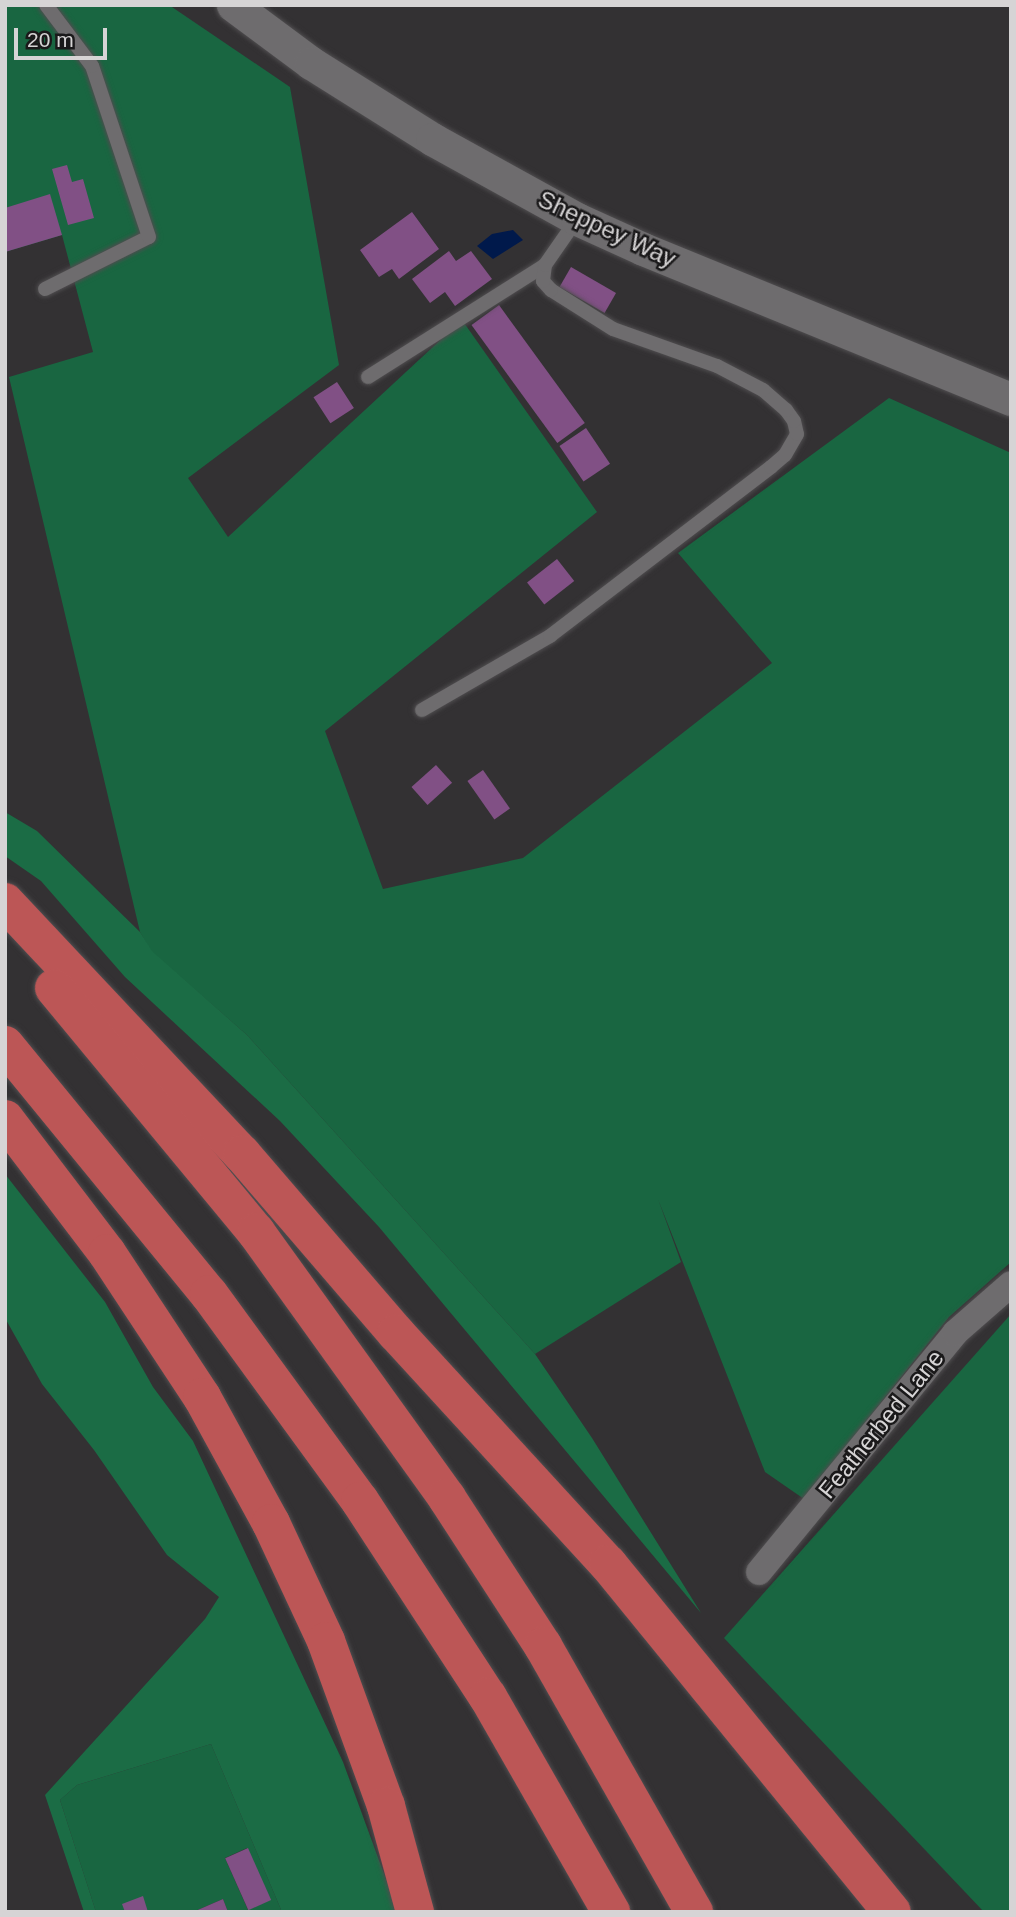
<!DOCTYPE html>
<style>
body{margin:0}
#map{position:relative;width:1016px;height:1917px;overflow:hidden;background:#333133;font-family:Arial,sans-serif}
div>[style]{position:absolute}
[style*='--x']{left:calc(var(--x)*1px);top:calc(var(--y)*1px);width:calc(var(--w)*1px);rotate:calc(var(--a)*1deg)}
.green>*{inset:0;background:#196641}
.forest>*{inset:0;background:#1b6c45}
.water>*{inset:0;background:#00194b}
.building>*{inset:0;background:#815085;transform-origin:0 0}
.roads{filter:drop-shadow(0 0 2px #4f4d4f) drop-shadow(0 0 2px #4f4d4f)}
.service>*{height:14px;margin:-7px;padding:0 7px;transform-origin:7px;border-radius:7px;background:#6e6c6e}
.minor>*{height:26px;margin:-13px;padding:0 13px;transform-origin:13px;border-radius:13px;background:#6e6c6e}
.tertiary>*{height:33px;margin:-16.5px;padding:0 16.5px;transform-origin:16.5px;border-radius:16.5px;background:#6e6c6e}
.trunk>*{height:38px;margin:-19px;padding:0 19px;transform-origin:19px;border-radius:19px;background:#bc5656}
span{translate:-50% -50%;white-space:nowrap;text-align:center;line-height:1.15;-webkit-text-stroke:5px #1a191a;paint-order:stroke}
.street-label{font-size:24px;color:#d6d4d5}
.frame{position:absolute;inset:0;border:7px solid #d6d4d5;pointer-events:none}
.scale{position:absolute;left:14px;top:28px;width:93px;height:32px;box-sizing:border-box;border:4px solid #d6d4d5;border-top:0;padding-left:9px;font-size:21px;line-height:24px;white-space:nowrap;color:#d6d4d5;-webkit-text-stroke:5px #1a191a;paint-order:stroke}
</style>
<div id="map">
<div class="green">
<i style="clip-path:polygon(5px 5px,169px 5px,290px 87px,339px 365px,188px 478px,228px 537px,462px 320px,597px 512px,325px 731px,383px 889px,523px 858px,772px 663px,678px 553px,889px 398px,1011px 453px,1011px 1262px,949px 1317px,804px 1499px,765px 1472px,658px 1199px,681px 1262px,535px 1354px,247px 1035px,151px 951px,140px 932px,9px 377px,93px 352px,62px 235px,5px 252px)"></i>
<i style="clip-path:polygon(1011px 1314px,1011px 1912px,984px 1912px,724px 1638px)"></i>
<i style="clip-path:polygon(evenodd,211px 1744px,282px 1912px,228px 1912px,223px 1899px,193px 1912px,96px 1912px,60px 1800px,77px 1785px,211px 1744px,247px 1848px,270px 1900px,248px 1910px,225px 1858px,247px 1848px)"></i>
</div>
<div class="forest">
<i style="clip-path:polygon(5px 812px,37px 831px,140px 932px,152px 951px,247px 1035px,535px 1354px,592px 1438px,701px 1613px,379px 1227px,280px 1121px,125px 977px,41px 881px,5px 856px)"></i>
<i style="clip-path:polygon(5px 1174px,105px 1302px,153px 1387px,193px 1441px,343px 1762px,398px 1912px,282px 1912px,211px 1744px,77px 1785px,60px 1800px,96px 1912px,84px 1912px,45px 1795px,205px 1619px,219px 1597px,167px 1555px,94px 1450px,42px 1384px,5px 1318px)"></i>
</div>
<div class="water">
<i style="clip-path:polygon(513px 230px,523px 240px,493px 259px,477px 246px,492px 234px)"></i>
</div>
<div class="building">
<i style="clip-path:polygon(67px 165px,72px 182px,83px 179px,94px 218px,68px 225px,52px 169px)"></i>
<i style="clip-path:polygon(50px 194px,62px 235px,5px 252px,5px 208px)"></i>
<i style="clip-path:polygon(412px 212px,439px 249px,399px 279px,392px 269px,379px 277px,360px 250px)"></i>
<i style="clip-path:polygon(449px 251px,456px 261px,471px 251px,492px 279px,455px 306px,445px 292px,430px 303px,412px 279px)"></i>
<i style="left:571px;top:267px;width:52px;height:23px;rotate:30deg"></i>
<i style="left:499px;top:305px;width:146px;height:34px;rotate:54deg"></i>
<i style="left:337px;top:382px;width:31px;height:28px;rotate:57deg"></i>
<i style="left:586px;top:428px;width:43px;height:32px;rotate:56deg"></i>
<i style="left:557px;top:559px;width:28px;height:38px;rotate:52deg"></i>
<i style="left:436px;top:765px;width:24px;height:33px;rotate:48deg"></i>
<i style="left:483px;top:770px;width:47px;height:19px;rotate:55deg"></i>
<i style="left:248px;top:1848px;width:57px;height:25px;rotate:66deg"></i>
<i style="clip-path:polygon(143px 1896px,148px 1912px,125px 1912px,122px 1904px)"></i>
<i style="clip-path:polygon(223px 1899px,228px 1912px,193px 1912px)"></i>
</div>
<div class="roads">
<div class="service">
<i style="--x:45;--y:289;--w:116;--a:-26.6"></i>
<i style="--x:149;--y:237;--w:180;--a:-108.4"></i>
<i style="--x:92;--y:66;--w:76;--a:-127"></i>
<i style="--x:368;--y:377;--w:209;--a:-32.3"></i>
<i style="--x:422;--y:710;--w:148;--a:-30"></i>
<i style="--x:550;--y:636;--w:278;--a:-37.4"></i>
<i style="--x:771;--y:467;--w:18;--a:-41"></i>
<i style="--x:785;--y:455;--w:24;--a:-60"></i>
<i style="--x:797;--y:434;--w:13;--a:-103"></i>
<i style="--x:794;--y:421;--w:14;--a:-126"></i>
<i style="--x:786;--y:410;--w:30;--a:-139"></i>
<i style="--x:763;--y:390;--w:52;--a:-152.4"></i>
<i style="--x:717;--y:366;--w:110;--a:-160.4"></i>
<i style="--x:613;--y:329;--w:73;--a:-147.8"></i>
<i style="--x:551;--y:290;--w:12;--a:-132"></i>
<i style="--x:543;--y:281;--w:16;--a:-83"></i>
<i style="--x:545;--y:265;--w:56;--a:-55.2"></i>
</div>
<div class="minor">
<i style="--x:759;--y:1572;--w:309;--a:-50.6"></i>
<i style="--x:955;--y:1333;--w:74;--a:-41.2"></i>
</div>
<div class="tertiary">
<i style="--x:233;--y:5;--w:97;--a:36.6"></i>
<i style="--x:311;--y:63;--w:143;--a:32.1"></i>
<i style="--x:432;--y:139;--w:166;--a:28.9"></i>
<i style="--x:577;--y:219;--w:72;--a:24.4"></i>
<i style="--x:643;--y:249;--w:397;--a:22.2"></i>
</div>
<div class="trunk">
<i style="--x:5;--y:902;--w:346;--a:46.8"></i>
<i style="--x:242;--y:1154;--w:236;--a:49.3"></i>
<i style="--x:396;--y:1333;--w:314;--a:47.5"></i>
<i style="--x:608;--y:1564;--w:449;--a:50.8"></i>
<i style="--x:54;--y:988;--w:317;--a:50.4"></i>
<i style="--x:256;--y:1232;--w:327;--a:54.3"></i>
<i style="--x:447;--y:1498;--w:176;--a:57"></i>
<i style="--x:543;--y:1646;--w:306;--a:60.4"></i>
<i style="--x:5;--y:1045;--w:322;--a:50.7"></i>
<i style="--x:209;--y:1294;--w:256;--a:53.9"></i>
<i style="--x:360;--y:1501;--w:234;--a:56.9"></i>
<i style="--x:488;--y:1697;--w:248;--a:60.2"></i>
<i style="--x:5;--y:1119;--w:168;--a:52.7"></i>
<i style="--x:107;--y:1253;--w:173;--a:56.6"></i>
<i style="--x:202;--y:1397;--w:144;--a:61.3"></i>
<i style="--x:271;--y:1523;--w:130;--a:65"></i>
<i style="--x:326;--y:1641;--w:176;--a:70"></i>
<i style="--x:386;--y:1806;--w:110;--a:74.7"></i>
</div>
</div>
<div class="street-label">
<span style="left:607px;top:229px;rotate:25deg">Sheppey Way</span>
<span style="left:881px;top:1424px;rotate:-51deg">Featherbed Lane</span>
</div>
<div class="frame"></div>
<div class="scale">20 m</div>
</div>
